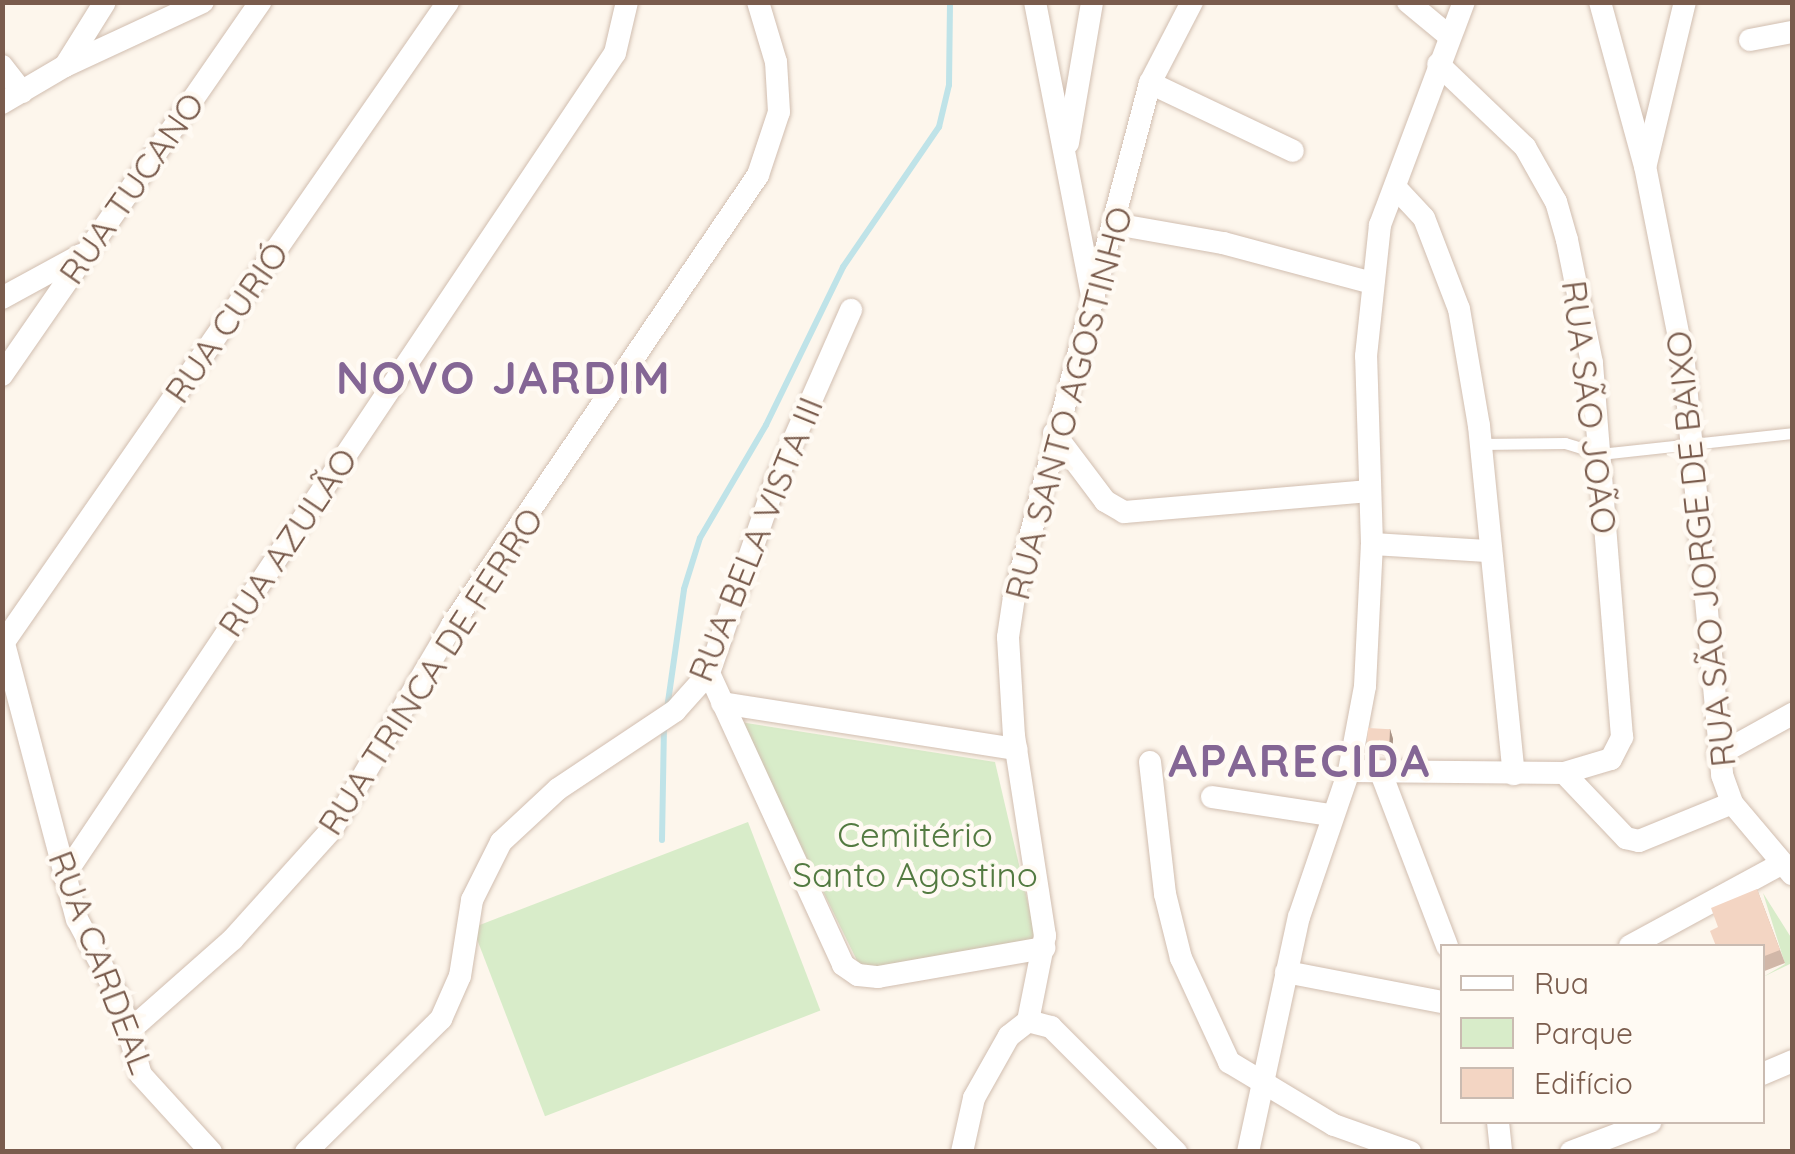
<!DOCTYPE html>
<meta charset="utf-8">
<style>
body{margin:0}
#map{position:relative;width:1795px;height:1154px;overflow:hidden;background:#fdf6ec;font-family:Quicksand,sans-serif}
div>[style]{position:absolute}
[style*='--x']{left:calc(var(--x)*1px);top:calc(var(--y)*1px);width:calc(var(--w)*1px);rotate:calc(var(--a)*1deg)}
.green>*{inset:0;background:#d8ecc9;transform-origin:0 0}
.stream>*{height:6px;margin:-3px;padding:0 3px;transform-origin:3px;border-radius:3px;background:#bfe3e8}
.roads{filter:drop-shadow(0 0 2px #d1beb0) drop-shadow(0 0 2px #d1beb0)}
.lane>*{height:11px;margin:-5.5px;padding:0 5.5px;transform-origin:5.5px;border-radius:5.5px;background:#fff}
.street>*{height:22px;margin:-11px;padding:0 11px;transform-origin:11px;border-radius:11px;background:#fff}
.wall>*{inset:0;background:#d1b7a8}
.shaded-wall>*{inset:0;background:#aa9588}
.building>*{inset:0;background:#f3d5c3;transform-origin:0 0}
span{translate:-50% -50%;white-space:nowrap;text-align:center;line-height:1.15;-webkit-text-stroke:9px #fffaf3;paint-order:stroke}
.street-label{font-size:35px;color:#7a5c4d}
.park-label{font-size:35px;color:#537a41}
.district-label{font-size:45px;color:#846695;font-weight:700;letter-spacing:2.5px}
.frame{position:absolute;inset:0;border:5px solid #7a5c4d;pointer-events:none}
.legend{position:absolute;left:1440px;top:944px;width:325px;height:180px;box-sizing:border-box;background:#fffaf3;border:2px solid #cabbb1;margin:0;padding:12px 18px;list-style:none;font-size:30px;color:#7a5c4d}
.legend li{display:flex;align-items:center;gap:20px;height:50px}
.legend b{width:50px;border:2px solid #cabbb1}
</style>
<div id="map">
<div class="green">
<i style="clip-path:polygon(740px 722px,995px 762px,1038px 946px,867px 981px)"></i>
<i style="left:748px;top:822px;width:202px;height:295px;rotate:69deg"></i>
<i style="clip-path:polygon(1763px 893px,1792px 939px,1792px 963px,1763px 977px,1785px 964px)"></i>
</div>
<div class="stream">
<i style="--x:667;--y:709;--w:121;--a:-81.9"></i>
<i style="--x:684;--y:589;--w:53;--a:-72.6"></i>
<i style="--x:700;--y:538;--w:131;--a:-59.7"></i>
<i style="--x:766;--y:425;--w:176;--a:-64"></i>
<i style="--x:843;--y:267;--w:170;--a:-55.6"></i>
<i style="--x:939;--y:127;--w:43;--a:-76.6"></i>
<i style="--x:949;--y:85;--w:83;--a:-89.3"></i>
<i style="--x:662;--y:840;--w:113;--a:-89"></i>
</div>
<div class="roads">
<div class="lane">
<i style="--x:1481;--y:444;--w:84;--a:-0.7"></i>
<i style="--x:1565;--y:443;--w:37;--a:17"></i>
<i style="--x:1600;--y:454;--w:193;--a:-6.2"></i>
</div>
<div class="street">
<i style="--x:1035;--y:2;--w:305;--a:79"></i>
<i style="--x:1408;--y:2;--w:53;--a:39.7"></i>
<i style="--x:1600;--y:2;--w:170;--a:74.7"></i>
<i style="--x:1645;--y:166;--w:201;--a:78.8"></i>
<i style="--x:1684;--y:363;--w:414;--a:84.7"></i>
<i style="--x:1722;--y:775;--w:30;--a:70"></i>
<i style="--x:1732;--y:803;--w:93;--a:49.8"></i>
<i style="--x:1750;--y:40;--w:43;--a:-10.8"></i>
<i style="--x:2;--y:66;--w:33;--a:52"></i>
<i style="--x:65;--y:66;--w:75;--a:-58"></i>
<i style="--x:1150;--y:83;--w:158;--a:25.4"></i>
<i style="--x:2;--y:103;--w:73;--a:-30.4"></i>
<i style="--x:65;--y:66;--w:152;--a:-24.9"></i>
<i style="--x:1068;--y:143;--w:143;--a:-80.3"></i>
<i style="--x:1646;--y:164;--w:167;--a:-76.5"></i>
<i style="--x:1395;--y:187;--w:42;--a:46.9"></i>
<i style="--x:1424;--y:218;--w:97;--a:69"></i>
<i style="--x:1459;--y:309;--w:119;--a:80.3"></i>
<i style="--x:1479;--y:426;--w:350;--a:84.3"></i>
<i style="--x:1115;--y:224;--w:110;--a:10"></i>
<i style="--x:1223;--y:243;--w:154;--a:15"></i>
<i style="--x:2;--y:298;--w:90;--a:-28.6"></i>
<i style="--x:2;--y:375;--w:454;--a:-55.3"></i>
<i style="--x:1054;--y:433;--w:85;--a:53.1"></i>
<i style="--x:1105;--y:501;--w:22;--a:30"></i>
<i style="--x:1124;--y:512;--w:244;--a:-4.9"></i>
<i style="--x:1372;--y:544;--w:116;--a:3.5"></i>
<i style="--x:2;--y:636;--w:293;--a:75.2"></i>
<i style="--x:77;--y:919;--w:89;--a:62"></i>
<i style="--x:119;--y:998;--w:80;--a:74.1"></i>
<i style="--x:141;--y:1075;--w:104;--a:47.7"></i>
<i style="--x:4;--y:642;--w:779;--a:-55.25"></i>
<i style="--x:709;--y:673;--w:321;--a:65.3"></i>
<i style="--x:843;--y:965;--w:18;--a:34"></i>
<i style="--x:858;--y:975;--w:20;--a:6"></i>
<i style="--x:878;--y:977;--w:169;--a:-9.9"></i>
<i style="--x:722;--y:703;--w:298;--a:8.9"></i>
<i style="--x:1718;--y:755;--w:85;--a:-29"></i>
<i style="--x:1150;--y:762;--w:133;--a:83.5"></i>
<i style="--x:1165;--y:894;--w:66;--a:76"></i>
<i style="--x:1181;--y:958;--w:115;--a:65.2"></i>
<i style="--x:1229;--y:1062;--w:122;--a:31"></i>
<i style="--x:1334;--y:1125;--w:81;--a:19.6"></i>
<i style="--x:1349;--y:771;--w:215;--a:0.5"></i>
<i style="--x:1564;--y:773;--w:49;--a:-16.6"></i>
<i style="--x:1611;--y:759;--w:25;--a:-63"></i>
<i style="--x:1622;--y:737;--w:375;--a:-94.6"></i>
<i style="--x:1592;--y:363;--w:126;--a:-101.5"></i>
<i style="--x:1567;--y:240;--w:40;--a:-106"></i>
<i style="--x:1556;--y:202;--w:63;--a:-119.4"></i>
<i style="--x:1525;--y:147;--w:120;--a:-136.3"></i>
<i style="--x:1381;--y:773;--w:185;--a:69.1"></i>
<i style="--x:1564;--y:773;--w:90;--a:46.4"></i>
<i style="--x:1626;--y:838;--w:13;--a:13"></i>
<i style="--x:1639;--y:841;--w:100;--a:-22.2"></i>
<i style="--x:1212;--y:797;--w:119;--a:8.7"></i>
<i style="--x:64;--y:876;--w:990;--a:-56.2"></i>
<i style="--x:615;--y:53;--w:52;--a:-76.8"></i>
<i style="--x:1630;--y:946;--w:170;--a:-28.5"></i>
<i style="--x:1286;--y:972;--w:159;--a:10.9"></i>
<i style="--x:1028;--y:1021;--w:24;--a:15"></i>
<i style="--x:1051;--y:1027;--w:177;--a:45"></i>
<i style="--x:129;--y:1031;--w:139;--a:-41.5"></i>
<i style="--x:233;--y:939;--w:148;--a:-48"></i>
<i style="--x:332;--y:829;--w:237;--a:-59.5"></i>
<i style="--x:452;--y:625;--w:544;--a:-55.78"></i>
<i style="--x:758;--y:175;--w:66;--a:-71.6"></i>
<i style="--x:779;--y:112;--w:50;--a:-93.4"></i>
<i style="--x:776;--y:62;--w:63;--a:-106.7"></i>
<i style="--x:1762;--y:1074;--w:33;--a:-23"></i>
<i style="--x:1498;--y:1122;--w:30;--a:84"></i>
<i style="--x:306;--y:1152;--w:190;--a:-44.6"></i>
<i style="--x:441;--y:1019;--w:47;--a:-66.2"></i>
<i style="--x:460;--y:976;--w:77;--a:-81"></i>
<i style="--x:472;--y:900;--w:65;--a:-63.4"></i>
<i style="--x:501;--y:842;--w:78;--a:-42.9"></i>
<i style="--x:558;--y:789;--w:141;--a:-33.7"></i>
<i style="--x:675;--y:711;--w:51;--a:-48.2"></i>
<i style="--x:709;--y:673;--w:204;--a:-70.9"></i>
<i style="--x:776;--y:480;--w:186;--a:-66.2"></i>
<i style="--x:962;--y:1152;--w:55;--a:-77.5"></i>
<i style="--x:974;--y:1098;--w:71;--a:-60.6"></i>
<i style="--x:1009;--y:1036;--w:24;--a:-38"></i>
<i style="--x:1028;--y:1021;--w:87;--a:-78.7"></i>
<i style="--x:1045;--y:936;--w:202;--a:-98.8"></i>
<i style="--x:1014;--y:736;--w:99;--a:-93.5"></i>
<i style="--x:1008;--y:637;--w:40;--a:-81.5"></i>
<i style="--x:1014;--y:597;--w:532;--a:-75.18"></i>
<i style="--x:1150;--y:83;--w:91;--a:-62.6"></i>
<i style="--x:1248;--y:1152;--w:240;--a:-77.8"></i>
<i style="--x:1299;--y:917;--w:154;--a:-71.1"></i>
<i style="--x:1349;--y:771;--w:86;--a:-79.3"></i>
<i style="--x:1365;--y:686;--w:142;--a:-87.2"></i>
<i style="--x:1372;--y:544;--w:188;--a:-91.8"></i>
<i style="--x:1366;--y:356;--w:132;--a:-83.9"></i>
<i style="--x:1380;--y:225;--w:238;--a:-69.4"></i>
<i style="--x:1571;--y:1152;--w:85;--a:-20.8"></i>
</div>
</div>
<div class="wall">
<i style="clip-path:polygon(1390px 729px,1393px 739px,1392px 756px,1371px 754px,1367px 744px)"></i>
<i style="clip-path:polygon(1757px 889px,1785px 963px,1762px 972px,1762px 946px)"></i>
</div>
<div class="shaded-wall">
<i style="clip-path:polygon(1390px 729px,1393px 739px,1392px 756px,1389px 747px)"></i>
</div>
<div class="building">
<i style="left:1368px;top:728px;width:22px;height:16px;rotate:3deg"></i>
<i style="clip-path:polygon(1757px 889px,1780px 950px,1762px 957px,1762px 946px,1716px 946px,1710px 931px,1718px 927px,1711px 908px)"></i>
</div>
<div class="street-label">
<span style="left:131px;top:188px;rotate:-55deg">RUA TUCANO</span>
<span style="left:226px;top:322px;rotate:-55deg">RUA CURIÓ</span>
<span style="left:1068px;top:403px;rotate:-75deg">RUA SANTO AGOSTINHO</span>
<span style="left:1590px;top:407px;rotate:83deg">RUA SÃO JOÃO</span>
<span style="left:755px;top:539px;rotate:-68deg">RUA BELA VISTA III</span>
<span style="left:287px;top:542px;rotate:-56deg">RUA AZULÃO</span>
<span style="left:1700px;top:549px;rotate:-96deg">RUA SÃO JORGE DE BAIXO</span>
<span style="left:430px;top:671px;rotate:-57deg">RUA TRINCA DE FERRO</span>
<span style="left:102px;top:962px;rotate:69deg">RUA CARDEAL</span>
</div>
<div class="park-label">
<span style="left:915px;top:854px">Cemitério<br>Santo Agostino</span>
</div>
<div class="district-label">
<span style="left:504px;top:378px">NOVO JARDIM</span>
<span style="left:1300px;top:761px">APARECIDA</span>
</div>
<div class="frame"></div>
<ul class="legend">
<li><b style="height:12px;background:#fff"></b>Rua</li>
<li><b style="height:28px;background:#d8ecc9"></b>Parque</li>
<li><b style="height:28px;background:#f3d5c3"></b>Edifício</li>
</ul>
</div>
